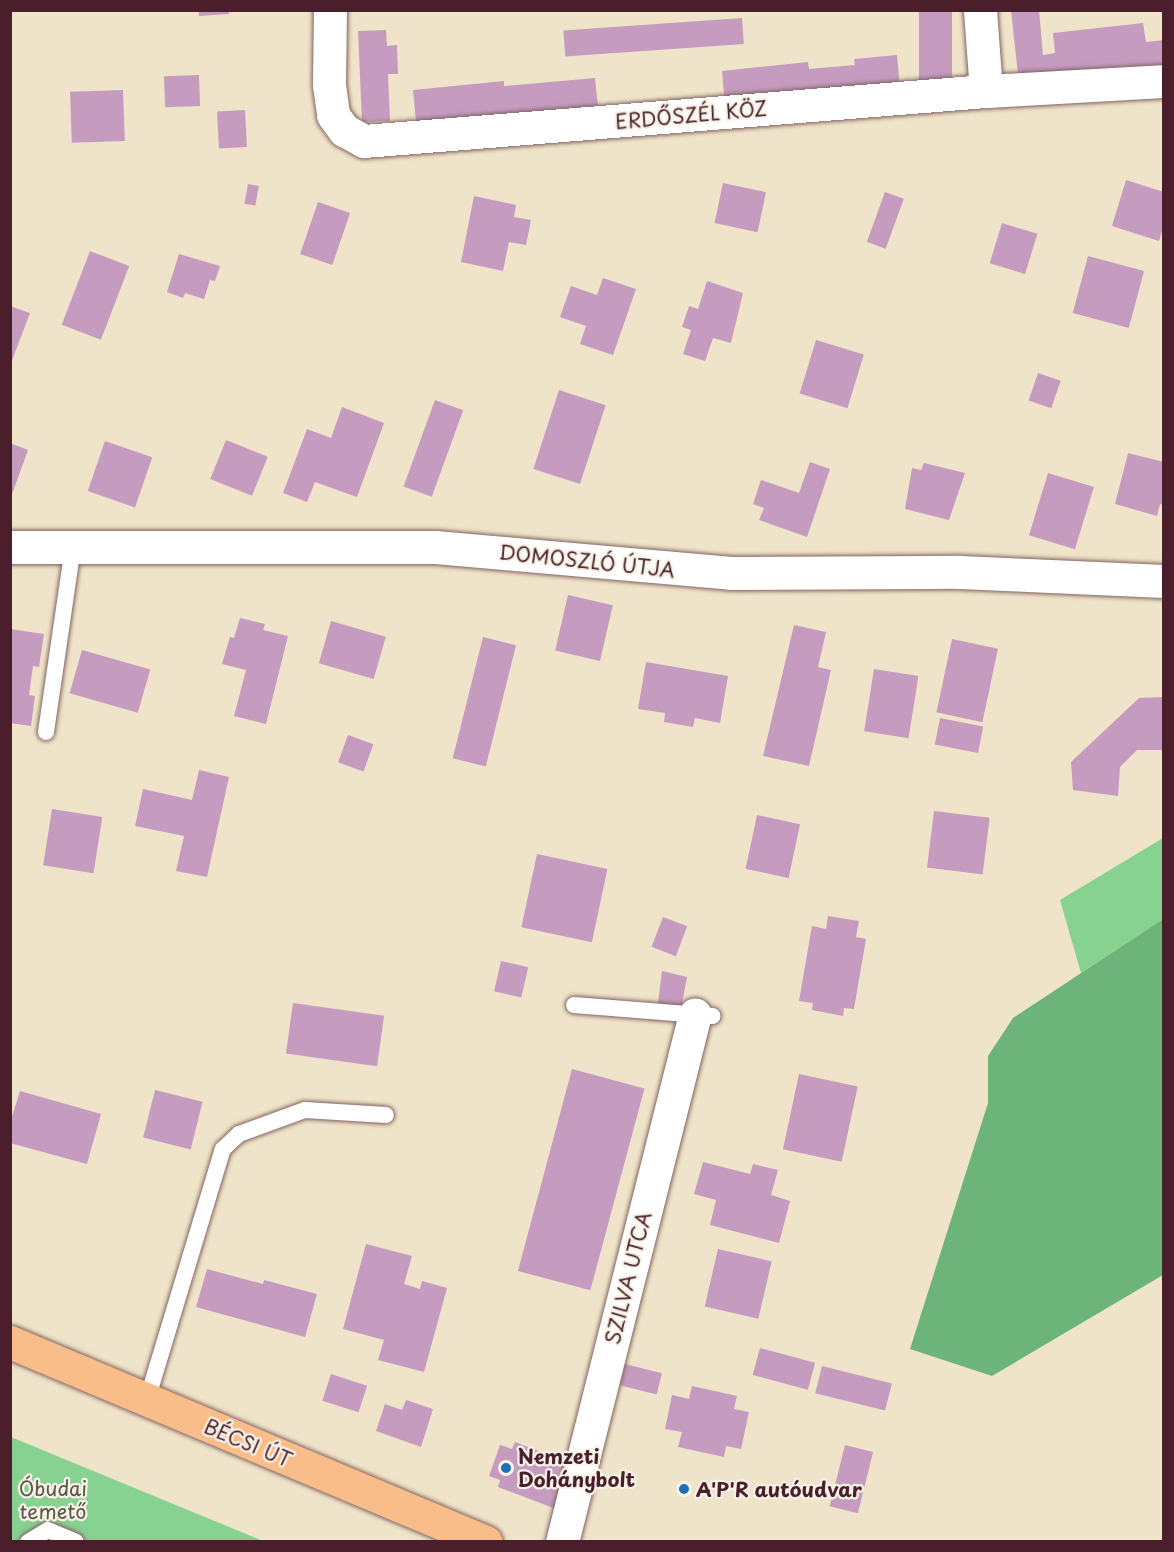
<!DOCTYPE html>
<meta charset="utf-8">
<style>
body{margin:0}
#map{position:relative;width:1174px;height:1552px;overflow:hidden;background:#efe4c9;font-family:"Playpen Sans",sans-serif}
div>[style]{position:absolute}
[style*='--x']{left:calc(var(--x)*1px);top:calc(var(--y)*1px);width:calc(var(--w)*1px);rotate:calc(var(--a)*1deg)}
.green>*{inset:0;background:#87d290}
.forest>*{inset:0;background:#6db47a}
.building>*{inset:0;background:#c59cc0;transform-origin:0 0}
.roads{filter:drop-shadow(0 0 2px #846462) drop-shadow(0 0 2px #846462)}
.service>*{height:16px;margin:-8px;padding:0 8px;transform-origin:8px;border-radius:8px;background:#fff}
.minor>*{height:33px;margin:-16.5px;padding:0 16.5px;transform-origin:16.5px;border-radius:16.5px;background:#fff}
.primary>*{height:33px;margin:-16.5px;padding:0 16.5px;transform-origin:16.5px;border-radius:16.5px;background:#f8bd89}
.dots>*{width:16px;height:16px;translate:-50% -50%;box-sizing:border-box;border:3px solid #f7f3e8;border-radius:50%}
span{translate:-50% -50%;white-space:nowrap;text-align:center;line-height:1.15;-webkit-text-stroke:4.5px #f7f3e8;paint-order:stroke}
.street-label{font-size:20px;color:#4a1f2b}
.poi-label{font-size:20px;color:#4a1f2b;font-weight:700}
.left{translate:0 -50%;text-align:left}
.park-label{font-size:20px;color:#5c5549}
.frame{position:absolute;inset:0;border:12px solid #4a1f2b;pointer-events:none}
</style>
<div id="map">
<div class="green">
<i style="clip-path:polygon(1163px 838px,1163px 919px,1081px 973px,1060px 900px)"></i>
<i style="clip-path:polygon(11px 1437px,263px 1541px,11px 1541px)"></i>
</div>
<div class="forest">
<i style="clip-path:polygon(1163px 919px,1163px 1275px,992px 1376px,910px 1349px,988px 1103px,988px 1056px,1013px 1018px)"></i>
</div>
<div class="building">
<i style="clip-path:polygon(199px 10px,229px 10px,229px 14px,199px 16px)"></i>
<i style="left:919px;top:10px;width:33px;height:83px"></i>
<i style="clip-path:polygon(1011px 10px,1039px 10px,1043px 55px,1055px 53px,1053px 33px,1143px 23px,1146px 42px,1164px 40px,1164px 68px,1019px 84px)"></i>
<i style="left:742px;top:18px;width:26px;height:179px;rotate:86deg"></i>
<i style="clip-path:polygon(386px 30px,387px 46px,397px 45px,398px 74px,388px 74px,390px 121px,362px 122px,358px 31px)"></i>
<i style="clip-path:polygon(897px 55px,900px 89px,725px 106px,722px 71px,808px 62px,809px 69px,855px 65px,854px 59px)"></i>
<i style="left:199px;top:75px;width:31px;height:35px;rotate:88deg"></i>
<i style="clip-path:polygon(595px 78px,598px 106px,416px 122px,413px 90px,504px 81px,504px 86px)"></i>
<i style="left:123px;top:90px;width:51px;height:53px;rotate:88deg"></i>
<i style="left:245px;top:110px;width:37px;height:28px;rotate:87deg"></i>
<i style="clip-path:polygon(1126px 180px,1164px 192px,1164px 225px,1159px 241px,1112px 226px)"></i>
<i style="left:723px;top:183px;width:44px;height:41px;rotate:12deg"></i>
<i style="left:248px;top:184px;width:11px;height:20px;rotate:10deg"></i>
<i style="left:885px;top:192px;width:20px;height:53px;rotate:20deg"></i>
<i style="clip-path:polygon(474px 196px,516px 205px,514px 217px,531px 220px,526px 245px,509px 242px,503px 271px,461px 262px)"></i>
<i style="left:318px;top:202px;width:34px;height:55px;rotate:19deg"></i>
<i style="left:1002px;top:223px;width:37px;height:42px;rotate:17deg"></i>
<i style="left:90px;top:251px;width:42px;height:79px;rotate:21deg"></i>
<i style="clip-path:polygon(179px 254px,220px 266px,215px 281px,210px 280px,204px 299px,185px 293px,183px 298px,167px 292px)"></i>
<i style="left:1088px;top:256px;width:58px;height:59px;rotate:15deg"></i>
<i style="clip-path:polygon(603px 278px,636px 289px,613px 355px,580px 344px,586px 326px,560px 317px,571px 286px,597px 295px)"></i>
<i style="clip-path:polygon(707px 281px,743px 293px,731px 343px,713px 338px,705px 361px,683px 354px,691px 330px,682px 327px,689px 306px,698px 309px)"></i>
<i style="clip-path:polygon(10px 306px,30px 313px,11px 363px,10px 363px)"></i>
<i style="left:816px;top:340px;width:50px;height:56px;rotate:17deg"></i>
<i style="left:1038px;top:373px;width:24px;height:29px;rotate:19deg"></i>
<i style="left:559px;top:390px;width:49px;height:83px;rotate:18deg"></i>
<i style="left:435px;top:400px;width:30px;height:92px;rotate:20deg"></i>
<i style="clip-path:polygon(342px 407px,384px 423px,357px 497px,315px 482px,307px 502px,283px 493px,307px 429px,331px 438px)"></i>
<i style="left:226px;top:440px;width:45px;height:42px;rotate:22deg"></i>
<i style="left:105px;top:441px;width:50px;height:53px;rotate:19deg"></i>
<i style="clip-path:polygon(10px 443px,28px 450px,11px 497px,10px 497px)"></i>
<i style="clip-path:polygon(1128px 453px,1164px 462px,1164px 505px,1160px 504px,1157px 516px,1115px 504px)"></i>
<i style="clip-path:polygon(810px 462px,830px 469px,807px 537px,759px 520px,764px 508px,753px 504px,761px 480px,799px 493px)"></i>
<i style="clip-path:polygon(924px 463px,965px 473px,949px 520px,905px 509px,912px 468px,921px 470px)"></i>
<i style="left:1048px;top:473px;width:48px;height:65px;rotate:17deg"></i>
<i style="left:568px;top:595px;width:46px;height:57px;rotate:13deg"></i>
<i style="clip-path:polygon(240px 618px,265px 624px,263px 630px,288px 636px,266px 724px,234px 716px,246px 670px,222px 664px,230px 637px,234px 638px)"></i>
<i style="left:331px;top:621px;width:57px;height:44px;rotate:16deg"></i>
<i style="clip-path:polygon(794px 625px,826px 632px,818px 667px,831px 670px,809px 766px,763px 756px)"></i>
<i style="clip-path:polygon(10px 629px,44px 634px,39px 667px,33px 666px,29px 695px,35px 696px,31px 726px,10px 723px)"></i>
<i style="left:483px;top:637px;width:34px;height:125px;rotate:14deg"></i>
<i style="left:952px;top:639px;width:47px;height:75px;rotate:12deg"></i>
<i style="left:82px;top:650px;width:71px;height:45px;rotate:16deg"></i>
<i style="clip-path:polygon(646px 662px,728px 676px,720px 723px,695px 718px,693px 727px,664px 722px,665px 713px,638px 709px)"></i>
<i style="left:874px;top:669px;width:45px;height:63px;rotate:9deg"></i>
<i style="clip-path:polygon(1164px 697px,1164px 750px,1137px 750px,1120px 767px,1118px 796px,1073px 790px,1071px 762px,1139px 698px)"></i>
<i style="left:940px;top:718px;width:44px;height:27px;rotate:11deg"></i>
<i style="left:348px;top:735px;width:27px;height:29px;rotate:20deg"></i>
<i style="clip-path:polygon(199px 770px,229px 777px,207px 877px,176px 871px,184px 836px,135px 826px,143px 789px,192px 800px)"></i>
<i style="left:52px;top:809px;width:51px;height:57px;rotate:9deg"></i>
<i style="left:934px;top:811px;width:56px;height:57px;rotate:7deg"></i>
<i style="left:757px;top:815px;width:44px;height:55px;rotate:12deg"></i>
<i style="left:537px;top:854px;width:72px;height:75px;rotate:12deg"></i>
<i style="clip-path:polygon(828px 916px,859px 921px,856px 937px,866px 939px,854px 1009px,844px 1008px,843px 1016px,812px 1010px,813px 1003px,799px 1001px,812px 926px,826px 929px)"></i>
<i style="left:663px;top:917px;width:26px;height:32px;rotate:21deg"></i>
<i style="left:501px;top:961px;width:28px;height:31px;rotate:13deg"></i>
<i style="clip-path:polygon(662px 971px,687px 977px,681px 1009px,658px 1003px)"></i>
<i style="left:293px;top:1003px;width:92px;height:51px;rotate:8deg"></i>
<i style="left:572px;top:1069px;width:75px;height:209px;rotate:15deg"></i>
<i style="left:799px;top:1074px;width:60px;height:77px;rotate:12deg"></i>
<i style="left:155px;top:1090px;width:49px;height:49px;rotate:14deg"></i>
<i style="clip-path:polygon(20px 1091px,101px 1114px,87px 1164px,10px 1143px,10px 1123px)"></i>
<i style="clip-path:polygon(703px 1162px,750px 1174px,753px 1164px,778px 1170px,771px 1195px,790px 1201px,779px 1243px,710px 1225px,716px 1200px,694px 1194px)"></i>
<i style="clip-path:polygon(366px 1244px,412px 1256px,404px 1284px,420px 1289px,422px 1281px,447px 1288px,424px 1372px,378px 1360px,384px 1340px,343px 1329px)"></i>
<i style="left:718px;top:1249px;width:55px;height:59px;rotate:13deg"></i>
<i style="clip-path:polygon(207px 1269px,263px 1284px,264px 1280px,317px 1294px,305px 1337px,196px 1307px)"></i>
<i style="left:760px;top:1348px;width:57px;height:28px;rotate:15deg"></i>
<i style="left:625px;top:1364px;width:38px;height:22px;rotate:14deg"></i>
<i style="left:822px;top:1366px;width:72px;height:28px;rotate:14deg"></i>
<i style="left:331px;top:1374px;width:38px;height:28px;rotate:18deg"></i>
<i style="clip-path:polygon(692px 1386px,737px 1396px,734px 1409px,749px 1412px,741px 1449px,726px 1446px,724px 1457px,678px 1447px,682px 1432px,665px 1429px,672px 1395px,689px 1399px)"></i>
<i style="clip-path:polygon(406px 1400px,433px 1409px,421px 1447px,376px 1431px,385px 1404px,402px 1410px)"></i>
<i style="clip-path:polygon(515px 1442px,573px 1464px,556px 1509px,498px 1487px,500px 1480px,489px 1476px,500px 1445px,512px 1449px)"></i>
<i style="left:845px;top:1445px;width:29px;height:63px;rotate:14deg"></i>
</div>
<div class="roads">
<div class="service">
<i style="--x:46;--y:732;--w:187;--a:-81.7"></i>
<i style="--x:574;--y:1005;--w:139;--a:4.5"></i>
<i style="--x:147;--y:1400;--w:262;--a:-73.2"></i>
<i style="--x:223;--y:1149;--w:22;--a:-43"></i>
<i style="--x:239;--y:1134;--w:70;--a:-20"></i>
<i style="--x:305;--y:1110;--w:81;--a:3.5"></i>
<i style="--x:28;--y:1542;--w:23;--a:-31"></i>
<i style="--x:48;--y:1530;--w:30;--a:23"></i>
</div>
<div class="minor">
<i style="--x:330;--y:10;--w:75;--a:90.8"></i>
<i style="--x:329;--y:85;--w:30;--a:82"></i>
<i style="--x:333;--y:115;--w:19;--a:54"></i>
<i style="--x:344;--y:130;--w:23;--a:29"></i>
<i style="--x:364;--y:141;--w:624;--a:-4.6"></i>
<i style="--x:986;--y:91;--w:178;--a:-3.2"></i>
<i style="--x:980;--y:10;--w:81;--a:85.8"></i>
<i style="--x:10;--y:547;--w:425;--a:0"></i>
<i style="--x:435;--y:547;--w:297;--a:5"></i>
<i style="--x:731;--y:573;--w:229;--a:-0.3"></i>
<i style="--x:960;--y:572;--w:204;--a:2.5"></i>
<i style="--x:562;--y:1542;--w:544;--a:-75.86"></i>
</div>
<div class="primary">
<i style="--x:10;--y:1342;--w:516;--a:22.79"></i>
</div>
</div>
<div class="dots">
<i style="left:506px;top:1468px;background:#1f6fb2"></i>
<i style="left:684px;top:1489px;background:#1f6fb2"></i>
</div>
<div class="street-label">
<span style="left:691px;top:115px;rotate:-5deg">ERDŐSZÉL KÖZ</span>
<span style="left:587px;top:561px;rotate:6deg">DOMOSZLÓ ÚTJA</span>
<span style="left:628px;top:1278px;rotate:-76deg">SZILVA UTCA</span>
<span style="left:248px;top:1443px;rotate:23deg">BÉCSI ÚT</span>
</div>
<div class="poi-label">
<span class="left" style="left:518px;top:1468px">Nemzeti<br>Dohánybolt</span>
<span class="left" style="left:696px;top:1489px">A'P'R autóudvar</span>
</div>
<div class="park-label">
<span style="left:53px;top:1500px">Óbudai<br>temető</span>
</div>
<div class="frame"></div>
</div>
